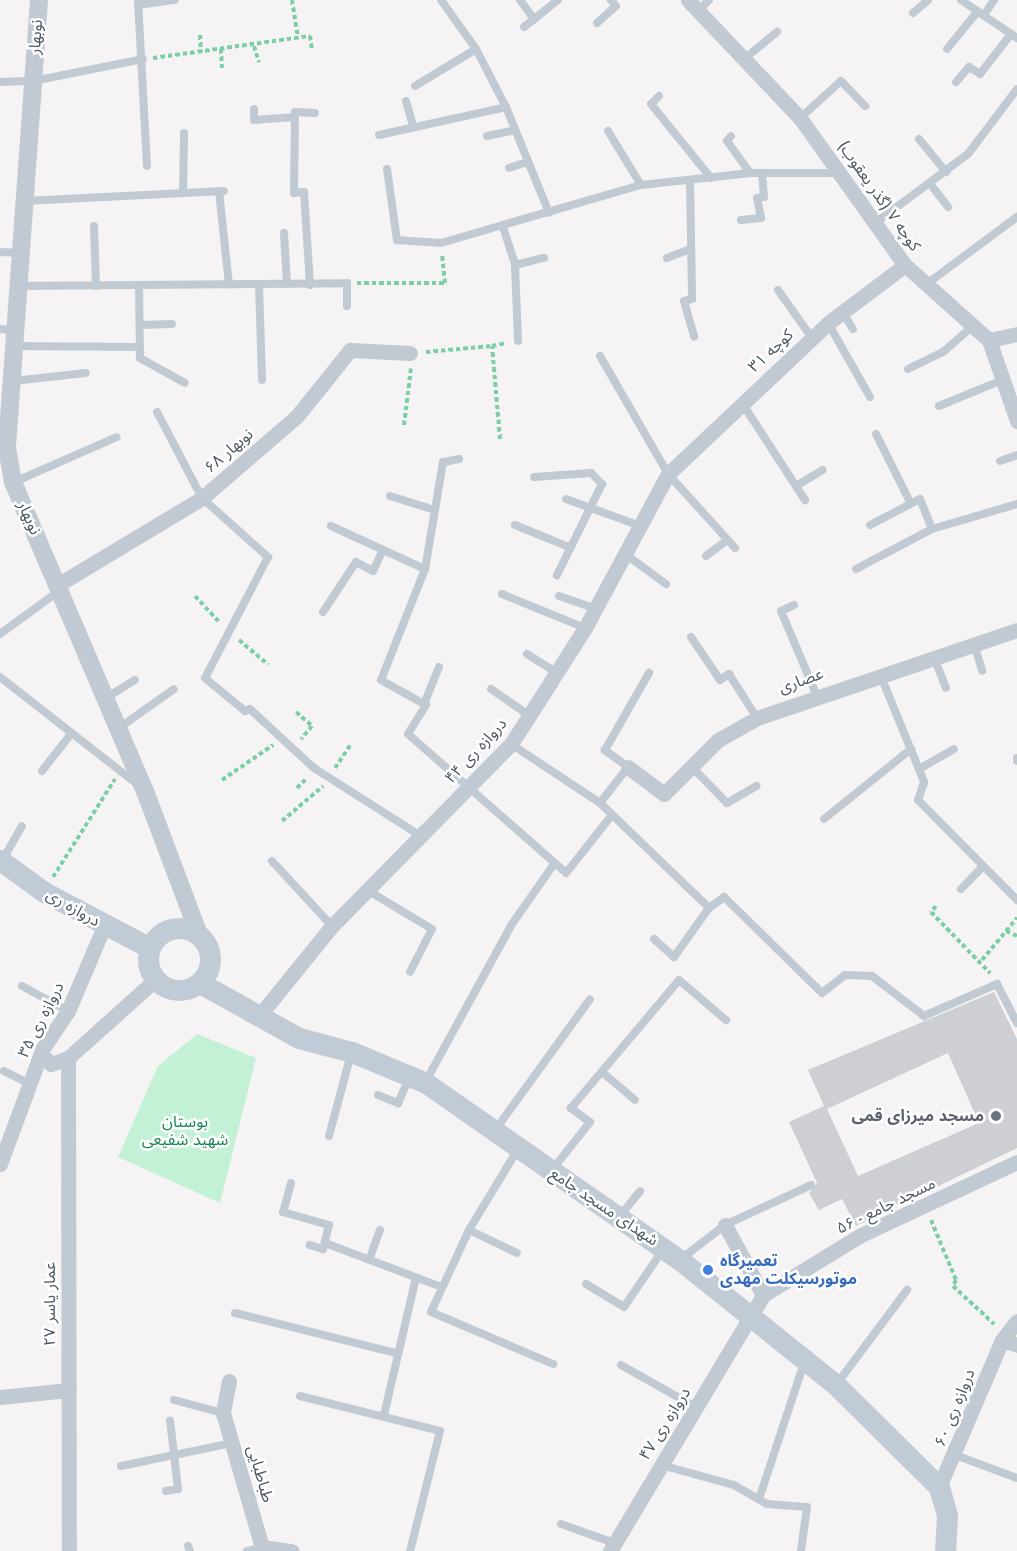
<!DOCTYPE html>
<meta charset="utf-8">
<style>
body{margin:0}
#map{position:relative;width:1017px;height:1551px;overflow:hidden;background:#f5f3f3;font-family:Jost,"Noto Sans Arabic",sans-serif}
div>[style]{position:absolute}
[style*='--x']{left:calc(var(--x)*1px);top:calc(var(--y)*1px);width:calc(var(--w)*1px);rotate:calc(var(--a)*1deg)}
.green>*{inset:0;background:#c3f1d5}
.building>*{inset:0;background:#cdcfd5}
.path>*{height:4px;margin-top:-2px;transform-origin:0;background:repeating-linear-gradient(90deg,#7ad0a6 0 4.5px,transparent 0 7.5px)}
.service>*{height:8px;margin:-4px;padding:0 4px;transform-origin:4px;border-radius:4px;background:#c1cad2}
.minor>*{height:15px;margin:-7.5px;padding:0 7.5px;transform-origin:7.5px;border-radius:7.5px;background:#c1cad2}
.tertiary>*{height:18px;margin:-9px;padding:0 9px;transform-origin:9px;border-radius:9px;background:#c1cad2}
.secondary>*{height:21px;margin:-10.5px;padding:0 10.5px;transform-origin:10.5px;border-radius:10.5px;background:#c1cbd6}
.secondary>.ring{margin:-10.5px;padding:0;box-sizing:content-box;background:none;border:21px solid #c1cbd6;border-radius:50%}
.dots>*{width:16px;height:16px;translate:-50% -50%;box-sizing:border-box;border:3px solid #fff;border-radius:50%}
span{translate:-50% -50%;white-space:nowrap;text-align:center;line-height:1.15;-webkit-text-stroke:5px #fff;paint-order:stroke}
.street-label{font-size:16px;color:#4a5661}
.worship-label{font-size:16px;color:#5b616d;font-weight:700}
.right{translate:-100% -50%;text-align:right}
.park-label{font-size:16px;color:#17864f}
.shop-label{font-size:16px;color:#366cbe;font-weight:700}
.left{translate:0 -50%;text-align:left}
</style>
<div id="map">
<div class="green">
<i style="clip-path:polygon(197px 1034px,256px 1058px,220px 1203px,118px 1157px,158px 1066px)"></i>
</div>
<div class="building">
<i style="clip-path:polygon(evenodd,994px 992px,1017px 1039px,1017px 1148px,856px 1226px,842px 1199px,819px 1210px,809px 1193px,817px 1183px,789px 1122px,824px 1106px,808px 1070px,994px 992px,948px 1053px,979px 1123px,858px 1176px,827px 1109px,948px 1053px)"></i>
</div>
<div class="path">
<i style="--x:292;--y:0;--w:37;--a:81"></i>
<i style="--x:200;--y:35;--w:18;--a:87"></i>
<i style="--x:254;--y:46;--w:17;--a:73"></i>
<i style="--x:221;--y:49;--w:19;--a:87"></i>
<i style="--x:153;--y:58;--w:159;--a:-8"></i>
<i style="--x:310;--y:36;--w:15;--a:82"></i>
<i style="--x:357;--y:283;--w:88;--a:0"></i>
<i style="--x:445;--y:283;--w:27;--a:-96"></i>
<i style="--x:426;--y:352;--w:66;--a:-5.2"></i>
<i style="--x:404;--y:425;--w:57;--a:-83"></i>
<i style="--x:500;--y:439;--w:93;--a:-94.9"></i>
<i style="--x:492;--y:346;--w:14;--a:-12"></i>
<i style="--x:195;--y:596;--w:37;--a:47"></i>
<i style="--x:239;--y:640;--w:38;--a:40"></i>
<i style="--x:296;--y:712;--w:21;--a:41"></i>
<i style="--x:312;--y:726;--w:17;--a:130"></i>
<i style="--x:335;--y:768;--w:29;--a:-56"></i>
<i style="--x:222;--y:780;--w:62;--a:-34.5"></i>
<i style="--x:297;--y:788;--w:14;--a:-45"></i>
<i style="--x:282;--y:821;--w:54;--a:-40.5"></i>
<i style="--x:53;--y:877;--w:116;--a:-57.7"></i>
<i style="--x:936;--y:906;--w:8;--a:130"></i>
<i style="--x:931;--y:912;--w:85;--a:46"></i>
<i style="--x:1006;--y:931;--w:12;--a:24"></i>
<i style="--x:982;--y:960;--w:55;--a:-50.2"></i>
<i style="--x:931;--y:1220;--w:65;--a:67.4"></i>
<i style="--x:956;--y:1280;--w:7;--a:117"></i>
<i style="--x:953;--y:1286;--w:56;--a:42.8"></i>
</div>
<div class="service">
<i style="--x:138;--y:0;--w:166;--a:86.9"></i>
<i style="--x:441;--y:0;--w:60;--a:54.5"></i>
<i style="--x:476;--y:49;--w:65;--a:62.7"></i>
<i style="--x:506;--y:107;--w:114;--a:67.9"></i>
<i style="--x:520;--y:0;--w:24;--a:54"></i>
<i style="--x:961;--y:0;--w:68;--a:34.2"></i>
<i style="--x:138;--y:5;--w:37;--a:-8"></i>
<i style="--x:699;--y:10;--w:14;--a:-45"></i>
<i style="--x:913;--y:13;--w:20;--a:-41"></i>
<i style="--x:984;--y:15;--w:18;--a:-56"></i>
<i style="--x:597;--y:23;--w:25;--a:-42"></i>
<i style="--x:616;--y:6;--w:8;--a:-130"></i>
<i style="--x:524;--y:27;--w:43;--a:-38.5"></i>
<i style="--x:947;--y:49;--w:49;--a:-50.8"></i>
<i style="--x:744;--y:59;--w:43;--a:-39.3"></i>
<i style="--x:0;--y:82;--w:33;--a:-2"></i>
<i style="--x:33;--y:81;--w:112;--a:-11.3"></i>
<i style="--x:956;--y:82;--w:20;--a:-49"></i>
<i style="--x:969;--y:67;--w:13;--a:32"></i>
<i style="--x:980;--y:74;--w:51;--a:-52.2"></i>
<i style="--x:415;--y:86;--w:71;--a:-31.2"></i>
<i style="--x:659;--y:96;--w:11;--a:135"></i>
<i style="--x:651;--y:104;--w:95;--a:51"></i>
<i style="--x:406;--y:101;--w:25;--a:74"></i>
<i style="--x:254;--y:109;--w:11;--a:90"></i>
<i style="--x:254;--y:120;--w:41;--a:-4.2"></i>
<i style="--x:800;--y:118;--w:55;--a:-42.1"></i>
<i style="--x:841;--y:81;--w:35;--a:46"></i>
<i style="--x:608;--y:131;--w:63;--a:58.6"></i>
<i style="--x:379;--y:135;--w:130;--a:-12.4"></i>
<i style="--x:487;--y:136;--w:29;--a:-12"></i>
<i style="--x:731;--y:136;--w:6;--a:129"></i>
<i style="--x:727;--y:141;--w:39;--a:54"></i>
<i style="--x:919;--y:139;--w:43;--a:50.7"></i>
<i style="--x:509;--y:168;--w:20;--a:-18"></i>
<i style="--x:387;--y:169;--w:72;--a:82"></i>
<i style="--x:397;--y:240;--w:44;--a:3.9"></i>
<i style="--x:441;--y:243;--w:208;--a:-16.2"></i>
<i style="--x:641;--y:185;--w:110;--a:-6.3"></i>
<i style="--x:750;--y:173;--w:90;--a:0"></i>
<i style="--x:690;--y:180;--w:119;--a:89"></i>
<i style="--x:692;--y:299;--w:8;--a:166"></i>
<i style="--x:684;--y:301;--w:37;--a:74"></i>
<i style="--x:931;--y:185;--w:28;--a:52"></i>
<i style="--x:219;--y:191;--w:94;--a:83.9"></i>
<i style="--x:183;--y:193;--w:60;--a:-89"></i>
<i style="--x:25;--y:201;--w:199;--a:-2.9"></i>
<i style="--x:741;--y:220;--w:20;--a:-6"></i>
<i style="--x:761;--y:218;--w:20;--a:-101"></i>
<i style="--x:757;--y:198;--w:7;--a:-8"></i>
<i style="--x:764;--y:197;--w:23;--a:-95"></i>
<i style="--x:874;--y:224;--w:117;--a:-36.7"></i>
<i style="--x:968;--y:154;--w:81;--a:-53"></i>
<i style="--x:94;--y:226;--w:60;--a:88.1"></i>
<i style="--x:503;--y:227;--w:40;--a:72"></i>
<i style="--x:515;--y:265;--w:76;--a:87.7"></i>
<i style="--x:284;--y:233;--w:51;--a:86.6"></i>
<i style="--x:0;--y:252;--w:20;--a:3"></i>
<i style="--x:667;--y:258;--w:26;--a:-21"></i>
<i style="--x:515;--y:265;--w:30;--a:-14"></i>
<i style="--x:928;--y:283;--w:111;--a:-36.6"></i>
<i style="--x:259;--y:284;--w:96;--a:88.2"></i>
<i style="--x:310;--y:285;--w:93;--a:-93.7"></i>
<i style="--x:304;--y:192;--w:10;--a:174"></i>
<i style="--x:294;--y:193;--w:81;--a:-89.3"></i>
<i style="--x:295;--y:112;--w:20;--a:3"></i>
<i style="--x:20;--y:286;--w:327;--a:-0.5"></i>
<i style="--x:347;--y:283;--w:23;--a:90"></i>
<i style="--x:139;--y:286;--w:72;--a:89.2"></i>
<i style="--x:140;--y:358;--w:51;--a:29.1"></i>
<i style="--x:778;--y:290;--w:59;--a:54.7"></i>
<i style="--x:842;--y:311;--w:21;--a:59"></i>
<i style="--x:828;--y:323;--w:85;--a:60.4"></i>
<i style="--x:140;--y:325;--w:32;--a:-2"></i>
<i style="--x:0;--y:329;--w:16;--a:7"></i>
<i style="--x:15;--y:346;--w:125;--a:0.5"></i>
<i style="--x:600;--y:356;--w:136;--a:60"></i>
<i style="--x:668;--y:474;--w:100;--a:47.8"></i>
<i style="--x:908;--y:369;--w:39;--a:-26"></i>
<i style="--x:943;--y:352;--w:43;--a:-41.2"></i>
<i style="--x:13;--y:381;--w:73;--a:-6.3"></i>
<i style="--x:742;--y:403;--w:116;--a:57"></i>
<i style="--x:939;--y:406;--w:68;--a:-22.4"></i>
<i style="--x:157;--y:412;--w:97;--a:62.4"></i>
<i style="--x:202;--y:498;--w:89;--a:41.8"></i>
<i style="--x:268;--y:557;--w:136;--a:117.5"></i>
<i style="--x:205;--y:678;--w:52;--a:39.5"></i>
<i style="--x:245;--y:711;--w:5;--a:-22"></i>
<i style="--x:250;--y:709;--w:87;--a:42.7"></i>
<i style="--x:314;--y:768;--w:125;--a:32.5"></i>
<i style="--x:876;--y:434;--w:76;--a:63.4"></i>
<i style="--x:459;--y:459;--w:16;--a:169"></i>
<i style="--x:443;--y:462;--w:109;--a:99.5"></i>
<i style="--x:425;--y:569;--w:119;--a:111.6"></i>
<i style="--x:381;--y:680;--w:51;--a:29.1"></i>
<i style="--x:426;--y:705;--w:34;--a:122"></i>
<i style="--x:408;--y:734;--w:210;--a:41.3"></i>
<i style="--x:566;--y:873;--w:74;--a:-51.6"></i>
<i style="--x:1000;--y:461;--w:18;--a:-19"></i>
<i style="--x:534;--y:477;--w:57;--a:-4"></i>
<i style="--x:591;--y:473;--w:16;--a:45"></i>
<i style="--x:602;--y:484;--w:102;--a:116.3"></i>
<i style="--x:14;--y:482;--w:112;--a:-23.6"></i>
<i style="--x:796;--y:486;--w:31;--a:-31"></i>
<i style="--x:390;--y:496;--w:47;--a:17.3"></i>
<i style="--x:566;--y:499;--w:77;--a:19.9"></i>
<i style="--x:515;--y:525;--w:58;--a:22.2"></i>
<i style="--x:870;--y:525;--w:56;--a:-27.5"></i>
<i style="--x:920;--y:499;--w:32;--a:68"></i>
<i style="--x:331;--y:526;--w:103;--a:24.6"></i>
<i style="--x:625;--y:554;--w:51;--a:36.2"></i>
<i style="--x:706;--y:556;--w:26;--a:-37"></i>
<i style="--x:856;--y:569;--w:86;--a:-27.8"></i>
<i style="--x:932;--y:529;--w:89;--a:-16.4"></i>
<i style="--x:502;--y:594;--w:90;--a:22.3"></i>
<i style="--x:559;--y:596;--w:39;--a:19"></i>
<i style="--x:794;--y:605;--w:14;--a:155"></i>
<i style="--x:781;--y:611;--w:90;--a:67.1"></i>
<i style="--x:323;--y:612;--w:60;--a:-56.6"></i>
<i style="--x:356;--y:562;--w:19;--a:28"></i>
<i style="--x:373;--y:571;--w:21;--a:-65"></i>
<i style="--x:0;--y:634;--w:73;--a:-36.1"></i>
<i style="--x:691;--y:637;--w:52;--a:56"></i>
<i style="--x:720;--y:680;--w:11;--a:-34"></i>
<i style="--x:729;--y:674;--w:52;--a:57.5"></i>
<i style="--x:974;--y:644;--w:28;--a:73"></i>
<i style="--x:527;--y:654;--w:36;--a:32"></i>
<i style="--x:934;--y:657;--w:33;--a:69"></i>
<i style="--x:880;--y:674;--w:117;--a:67.8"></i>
<i style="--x:924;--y:782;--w:19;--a:108"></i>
<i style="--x:918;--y:800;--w:141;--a:45.3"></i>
<i style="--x:0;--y:677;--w:174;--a:38"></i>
<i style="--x:491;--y:689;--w:47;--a:34.7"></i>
<i style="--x:106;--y:698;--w:34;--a:-32"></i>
<i style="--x:424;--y:704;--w:40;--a:-68"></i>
<i style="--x:119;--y:728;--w:67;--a:-35.3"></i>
<i style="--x:511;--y:744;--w:107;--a:33.5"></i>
<i style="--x:600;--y:803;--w:151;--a:43.9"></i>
<i style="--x:1017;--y:758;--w:3;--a:90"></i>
<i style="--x:692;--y:767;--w:50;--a:45.8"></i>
<i style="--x:727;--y:803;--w:34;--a:-30"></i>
<i style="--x:919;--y:769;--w:40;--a:-29.7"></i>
<i style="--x:42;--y:771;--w:46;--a:-52.1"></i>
<i style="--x:600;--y:803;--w:46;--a:-52.1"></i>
<i style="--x:628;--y:767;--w:29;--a:-144"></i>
<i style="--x:605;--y:750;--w:89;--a:-60.3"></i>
<i style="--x:824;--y:819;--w:112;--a:-38.8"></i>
<i style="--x:2;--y:861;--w:40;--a:-60.3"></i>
<i style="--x:272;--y:861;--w:88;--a:47.3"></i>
<i style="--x:961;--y:889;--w:29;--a:-46"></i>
<i style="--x:367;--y:890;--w:76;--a:31"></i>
<i style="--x:432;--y:929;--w:48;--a:117.1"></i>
<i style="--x:654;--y:939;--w:27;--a:42"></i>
<i style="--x:674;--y:957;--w:60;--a:-54.5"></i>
<i style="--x:709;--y:908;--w:19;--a:-36"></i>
<i style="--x:724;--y:897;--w:137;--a:44.4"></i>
<i style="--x:822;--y:993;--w:29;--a:-38"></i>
<i style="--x:845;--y:975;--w:27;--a:2"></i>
<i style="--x:872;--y:976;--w:66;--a:37.6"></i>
<i style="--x:924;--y:1016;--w:80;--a:-23.7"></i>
<i style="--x:997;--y:984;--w:44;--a:62.9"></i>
<i style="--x:22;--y:986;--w:52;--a:28.5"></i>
<i style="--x:4;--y:1071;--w:29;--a:27"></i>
<i style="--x:602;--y:1072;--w:43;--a:40.3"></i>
<i style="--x:426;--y:1081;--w:179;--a:-61.3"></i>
<i style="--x:512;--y:924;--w:73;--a:-55"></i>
<i style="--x:378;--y:1095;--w:22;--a:22"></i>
<i style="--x:398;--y:1103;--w:27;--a:-66"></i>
<i style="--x:496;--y:1129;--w:160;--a:-54.1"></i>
<i style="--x:329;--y:1136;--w:85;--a:-75"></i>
<i style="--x:518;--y:1149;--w:95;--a:121.2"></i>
<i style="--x:469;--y:1230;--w:90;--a:114.9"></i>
<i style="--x:431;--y:1312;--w:133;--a:23.1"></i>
<i style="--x:552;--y:1170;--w:61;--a:-51.6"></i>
<i style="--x:590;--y:1122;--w:24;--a:-144"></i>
<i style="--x:571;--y:1108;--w:167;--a:-49.8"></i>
<i style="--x:679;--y:980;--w:62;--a:40.4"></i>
<i style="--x:291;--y:1183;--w:30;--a:105"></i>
<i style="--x:283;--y:1212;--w:48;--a:15.8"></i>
<i style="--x:329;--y:1225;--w:25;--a:104"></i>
<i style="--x:323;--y:1249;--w:14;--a:-163"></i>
<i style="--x:620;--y:1216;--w:32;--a:-51"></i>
<i style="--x:469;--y:1230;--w:53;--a:25.6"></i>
<i style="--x:325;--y:1243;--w:122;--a:20.7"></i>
<i style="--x:681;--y:1259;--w:56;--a:-37.7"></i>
<i style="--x:725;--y:1225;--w:95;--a:-24.9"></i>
<i style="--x:369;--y:1260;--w:32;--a:-70"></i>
<i style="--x:586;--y:1284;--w:44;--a:31.2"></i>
<i style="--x:624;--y:1307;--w:68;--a:-55.8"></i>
<i style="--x:235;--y:1313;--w:166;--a:14"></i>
<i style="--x:621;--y:1365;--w:87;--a:29.5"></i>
<i style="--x:836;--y:1385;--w:119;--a:-53.2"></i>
<i style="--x:300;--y:1396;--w:144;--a:14"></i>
<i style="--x:440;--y:1431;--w:124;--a:104"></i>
<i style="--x:174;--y:1400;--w:51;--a:14.9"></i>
<i style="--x:384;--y:1415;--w:141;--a:-76.9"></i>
<i style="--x:955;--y:1455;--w:66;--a:20.4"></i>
<i style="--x:661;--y:1465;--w:76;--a:15.3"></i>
<i style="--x:734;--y:1485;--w:38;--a:30"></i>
<i style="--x:767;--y:1504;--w:40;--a:4.3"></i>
<i style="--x:807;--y:1507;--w:44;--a:97.8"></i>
<i style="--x:121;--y:1466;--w:113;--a:-11.7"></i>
<i style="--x:166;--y:1491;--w:12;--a:-9"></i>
<i style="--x:178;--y:1489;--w:69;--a:-96.6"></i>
<i style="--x:759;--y:1499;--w:143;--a:-71.7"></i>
<i style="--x:561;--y:1524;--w:56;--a:19.7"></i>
<i style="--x:188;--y:1546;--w:5;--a:68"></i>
<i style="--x:247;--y:1551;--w:16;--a:-15"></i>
</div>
<div class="minor">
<i style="--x:688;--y:0;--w:163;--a:46.5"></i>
<i style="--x:800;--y:118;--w:181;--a:54.5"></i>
<i style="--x:905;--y:265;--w:113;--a:41.8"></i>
<i style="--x:989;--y:340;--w:86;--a:70.9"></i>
<i style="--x:989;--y:340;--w:29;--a:-12"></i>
<i style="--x:59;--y:584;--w:167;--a:-31"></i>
<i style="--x:202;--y:498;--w:125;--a:-40.8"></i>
<i style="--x:297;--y:416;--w:85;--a:-51.2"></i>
<i style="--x:350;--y:350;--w:60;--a:2.9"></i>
<i style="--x:628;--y:767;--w:45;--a:36.9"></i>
<i style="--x:664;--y:794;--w:76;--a:-45"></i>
<i style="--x:718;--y:740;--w:45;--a:-29.4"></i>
<i style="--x:757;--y:718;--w:274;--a:-18.7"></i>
<i style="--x:259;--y:1016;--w:116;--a:-51"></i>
<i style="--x:332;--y:926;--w:255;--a:-45.5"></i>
<i style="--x:511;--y:744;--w:138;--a:-57.5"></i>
<i style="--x:585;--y:628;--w:175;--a:-61.7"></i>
<i style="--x:668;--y:474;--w:220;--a:-43.3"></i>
<i style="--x:828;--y:323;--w:96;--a:-37"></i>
<i style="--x:41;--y:1054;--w:14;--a:45"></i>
<i style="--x:51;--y:1064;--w:18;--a:-19"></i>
<i style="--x:68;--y:1058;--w:118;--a:-41.9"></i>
<i style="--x:68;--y:1058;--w:493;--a:89.9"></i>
<i style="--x:0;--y:1164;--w:124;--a:-69.7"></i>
<i style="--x:43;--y:1048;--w:45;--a:-56"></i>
<i style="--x:68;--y:1011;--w:92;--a:-67"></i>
<i style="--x:725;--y:1225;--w:80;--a:61.5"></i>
<i style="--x:1002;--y:1340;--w:16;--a:18"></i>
<i style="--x:229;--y:1381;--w:33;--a:101"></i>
<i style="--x:223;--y:1413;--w:140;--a:73.8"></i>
<i style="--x:262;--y:1547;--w:30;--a:8"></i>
<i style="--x:0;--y:1397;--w:69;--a:-5.8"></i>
<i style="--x:939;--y:1487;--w:160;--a:-66.8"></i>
<i style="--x:1002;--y:1340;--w:24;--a:-52"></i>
<i style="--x:610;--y:1551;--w:298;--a:-59.1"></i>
<i style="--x:763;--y:1295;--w:115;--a:-31.5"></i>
<i style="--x:861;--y:1235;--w:172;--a:-25.1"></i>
</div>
<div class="tertiary">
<i style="--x:39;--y:0;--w:449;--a:94.1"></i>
<i style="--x:7;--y:448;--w:35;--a:80"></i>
<i style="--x:13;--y:482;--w:336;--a:66.9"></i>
<i style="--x:145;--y:791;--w:154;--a:69.4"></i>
</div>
<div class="secondary">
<i style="--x:0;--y:860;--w:54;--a:36"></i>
<i style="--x:44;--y:892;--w:120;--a:27.8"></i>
<i class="ring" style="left:148px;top:928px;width:41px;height:41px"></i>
<i style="--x:200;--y:983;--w:113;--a:29.1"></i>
<i style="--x:299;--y:1038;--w:55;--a:14.8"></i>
<i style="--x:352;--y:1052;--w:80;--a:22.7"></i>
<i style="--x:426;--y:1083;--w:310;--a:34.9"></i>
<i style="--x:680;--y:1260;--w:200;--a:38.7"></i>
<i style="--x:836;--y:1385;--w:145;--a:44.7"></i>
<i style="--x:939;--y:1487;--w:29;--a:74"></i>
<i style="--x:947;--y:1515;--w:36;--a:93"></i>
</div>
<div class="dots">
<i style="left:996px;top:1116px;background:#6b7280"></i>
<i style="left:708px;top:1270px;background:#3f7fe0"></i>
</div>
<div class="street-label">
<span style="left:36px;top:37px;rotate:-86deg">نوبهار</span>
<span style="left:879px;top:196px;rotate:55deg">کوچه ۷ (گذر یعقوب)</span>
<span style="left:771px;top:351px;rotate:-43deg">کوچه ۳۱</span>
<span style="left:229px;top:451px;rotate:-41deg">نوبهار ۶۸</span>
<span style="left:29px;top:518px;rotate:66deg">نوبهار</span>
<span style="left:801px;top:681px;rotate:-20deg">عصاری</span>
<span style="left:476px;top:751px;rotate:-47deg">دروازه ری ۴۴</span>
<span style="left:73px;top:908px;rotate:30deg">دروازه ری</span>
<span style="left:41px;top:1020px;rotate:-63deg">دروازه ری ۳۵</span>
<span style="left:886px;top:1206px;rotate:-26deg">۵۶ - مسجد جامع</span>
<span style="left:604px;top:1207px;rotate:34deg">شهدای مسجد جامع</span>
<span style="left:50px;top:1304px;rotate:-90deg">عمار یاسر ۲۷</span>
<span style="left:955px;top:1408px;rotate:-68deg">دروازه ری ۶۰</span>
<span style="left:665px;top:1424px;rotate:-58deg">دروازه ری ۴۷</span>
<span style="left:260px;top:1474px;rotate:74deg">طباطبایی</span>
</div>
<div class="worship-label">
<span class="right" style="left:984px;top:1116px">مسجد میرزای قمی</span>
</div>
<div class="park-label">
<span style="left:185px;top:1131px">بوستان<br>شهید شفیعی</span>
</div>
<div class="shop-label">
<span class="left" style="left:720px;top:1270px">تعمیرگاه<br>موتورسیکلت مهدی</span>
</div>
</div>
